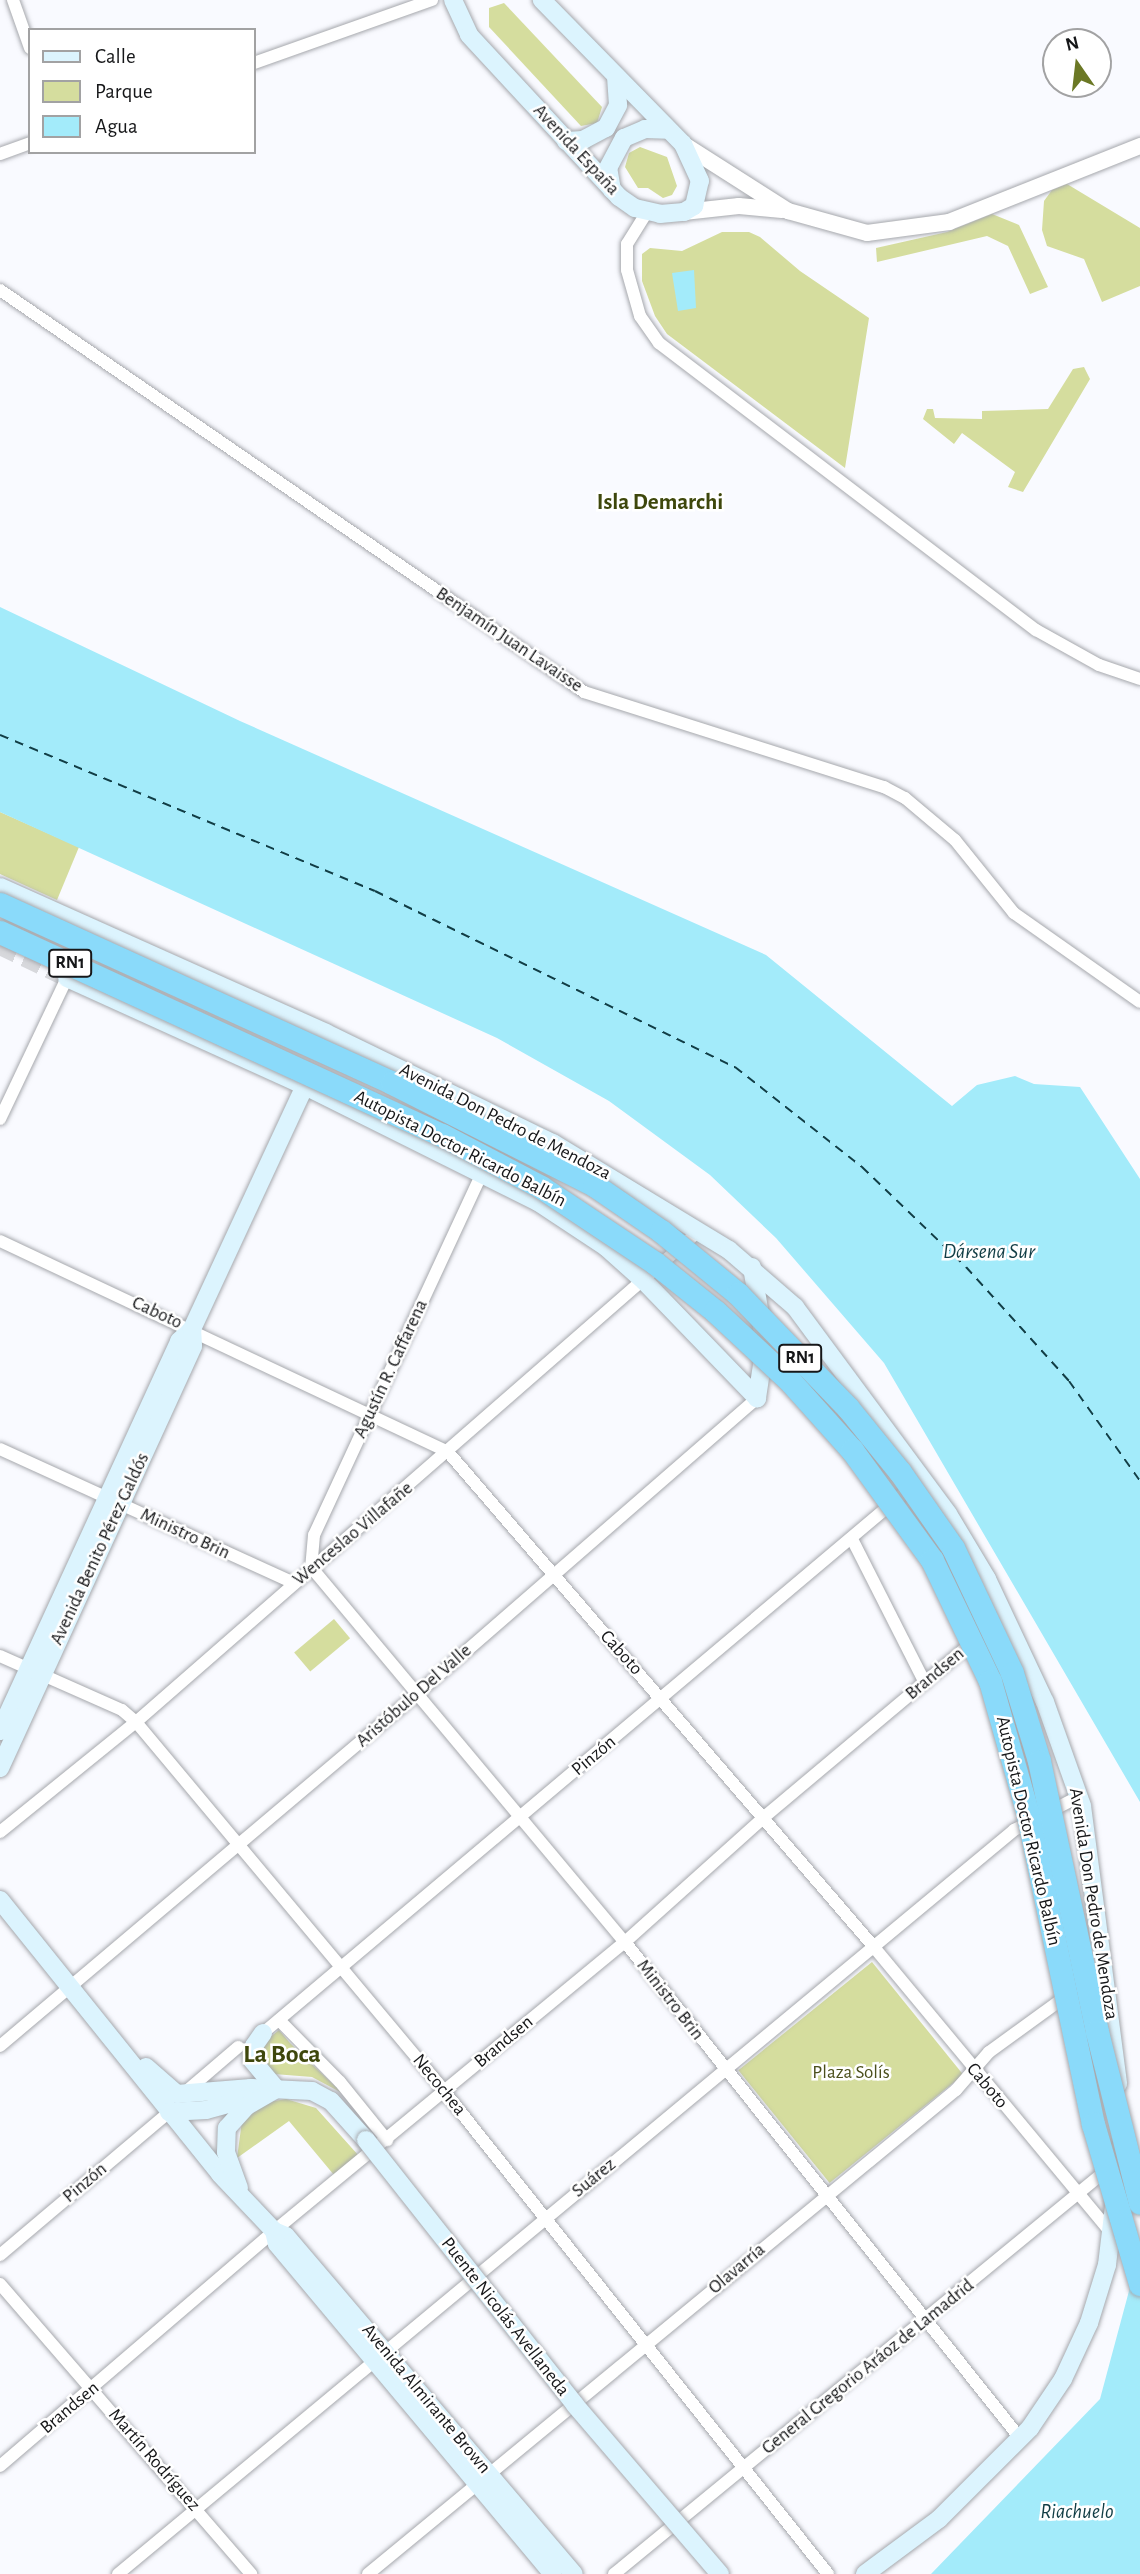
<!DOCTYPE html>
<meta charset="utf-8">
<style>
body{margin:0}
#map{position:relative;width:1140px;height:2574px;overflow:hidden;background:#f9faff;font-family:"Alegreya Sans",sans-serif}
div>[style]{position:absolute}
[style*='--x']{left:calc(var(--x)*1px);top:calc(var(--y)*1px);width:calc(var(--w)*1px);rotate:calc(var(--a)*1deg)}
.green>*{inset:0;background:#d5dd9e;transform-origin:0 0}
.water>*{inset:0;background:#a3ebfa}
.ferry>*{height:2px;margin-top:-1px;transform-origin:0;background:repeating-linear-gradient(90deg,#113d45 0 9px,transparent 0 16px)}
.secondary-tunnel>*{height:18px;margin-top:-9px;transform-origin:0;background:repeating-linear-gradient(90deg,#d7d8dc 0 18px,transparent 0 27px)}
.roads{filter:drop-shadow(0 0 2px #a6a8ad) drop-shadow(0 0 2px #a6a8ad)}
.minor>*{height:12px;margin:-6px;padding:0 6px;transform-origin:6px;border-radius:6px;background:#fff}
.tertiary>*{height:16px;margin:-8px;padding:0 8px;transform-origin:8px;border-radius:8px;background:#fff}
.secondary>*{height:18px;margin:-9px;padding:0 9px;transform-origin:9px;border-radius:9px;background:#dcf4fe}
.bridges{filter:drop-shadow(0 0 2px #a6a8ad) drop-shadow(0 0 2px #a6a8ad)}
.secondary-bridge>*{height:18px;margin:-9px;padding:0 9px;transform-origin:9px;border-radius:9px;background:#dcf4fe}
.motorway-bridge>*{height:23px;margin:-11.5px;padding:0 11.5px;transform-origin:11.5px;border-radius:11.5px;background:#8adafa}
span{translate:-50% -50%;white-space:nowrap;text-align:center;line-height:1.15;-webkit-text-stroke:5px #fff;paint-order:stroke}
.shield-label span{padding:2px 5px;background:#fff;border:2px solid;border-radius:5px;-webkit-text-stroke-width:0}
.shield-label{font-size:18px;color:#161719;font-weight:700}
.street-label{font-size:19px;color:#161719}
.park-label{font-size:19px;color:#4b4f1c}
.water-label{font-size:21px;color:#113d45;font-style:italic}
.quarter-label{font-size:23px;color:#3e470c;font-weight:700}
.district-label{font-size:26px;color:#3e470c;font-weight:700}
.legend{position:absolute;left:28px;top:28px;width:228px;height:126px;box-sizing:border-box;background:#fff;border:2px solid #a2a2a3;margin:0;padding:9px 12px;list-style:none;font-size:21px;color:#161719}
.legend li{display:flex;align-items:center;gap:14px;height:35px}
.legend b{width:35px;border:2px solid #a2a2a3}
.north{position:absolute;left:1042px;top:28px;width:70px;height:70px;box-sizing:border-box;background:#fff;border:2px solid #a2a2a3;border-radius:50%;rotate:346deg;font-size:19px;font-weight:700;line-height:28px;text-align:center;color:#161719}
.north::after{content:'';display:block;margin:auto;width:24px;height:32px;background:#6b7825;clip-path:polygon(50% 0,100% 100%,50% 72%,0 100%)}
</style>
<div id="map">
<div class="green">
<i style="clip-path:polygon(504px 3px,602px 107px,597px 123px,581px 126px,489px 27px,489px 8px)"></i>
<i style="clip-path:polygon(640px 147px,667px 157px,677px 186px,672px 195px,663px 198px,648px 188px,638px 188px,625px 167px,629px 153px)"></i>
<i style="clip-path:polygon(1067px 184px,1140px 228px,1140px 286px,1102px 302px,1084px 259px,1047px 246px,1042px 230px,1044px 201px,1052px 190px)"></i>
<i style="clip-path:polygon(992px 214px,1019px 225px,1048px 287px,1030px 294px,1008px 246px,987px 236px,877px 262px,876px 248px,947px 232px)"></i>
<i style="clip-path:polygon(722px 232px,749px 232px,760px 237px,800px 271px,869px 318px,845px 468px,667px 334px,655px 316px,642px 281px,642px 254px,650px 248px,682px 251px)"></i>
<i style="clip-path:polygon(1084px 367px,1090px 379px,1023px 492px,1008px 487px,1015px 472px,962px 433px,954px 444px,923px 419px,927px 409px,933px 409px,935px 418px,982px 419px,982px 411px,1048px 409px,1073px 369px)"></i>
<i style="clip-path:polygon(0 812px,79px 847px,57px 900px,0 874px)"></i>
<i style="left:334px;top:1619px;width:25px;height:52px;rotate:50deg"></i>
<i style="left:872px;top:1962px;width:145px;height:172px;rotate:51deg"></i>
<i style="clip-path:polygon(279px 2030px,290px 2043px,342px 2093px,312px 2077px,274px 2074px,259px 2064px,259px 2046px)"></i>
<i style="clip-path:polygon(286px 2099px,316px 2108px,359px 2156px,334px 2175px,289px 2121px,237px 2158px,242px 2121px,268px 2102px)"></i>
</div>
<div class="water">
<i style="clip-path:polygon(694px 270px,696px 308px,678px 311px,672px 273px)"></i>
<i style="clip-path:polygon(0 607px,240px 721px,766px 955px,952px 1106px,977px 1085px,1015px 1076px,1034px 1084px,1080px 1087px,1140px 1179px,1140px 1802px,884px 1363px,776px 1238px,710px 1175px,609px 1101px,497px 1038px,0 812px)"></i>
<i style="clip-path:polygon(1140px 2250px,1140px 2574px,931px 2574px,1100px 2399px)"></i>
</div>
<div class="ferry">
<i style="--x:0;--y:735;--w:406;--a:22.6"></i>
<i style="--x:375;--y:891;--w:401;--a:26.1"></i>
<i style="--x:735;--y:1067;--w:162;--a:38.2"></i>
<i style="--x:862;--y:1167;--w:144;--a:43.9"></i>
<i style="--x:966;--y:1267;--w:154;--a:47.9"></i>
<i style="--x:1069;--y:1381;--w:123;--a:54.6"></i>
</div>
<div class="secondary-tunnel">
<i style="--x:0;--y:946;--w:74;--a:25.5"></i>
</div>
<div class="roads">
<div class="minor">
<i style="--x:13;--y:0;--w:51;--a:70.5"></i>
<i style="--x:254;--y:63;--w:189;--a:-19.5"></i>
<i style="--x:0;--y:154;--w:32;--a:-20"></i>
<i style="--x:647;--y:212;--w:38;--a:122"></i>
<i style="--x:627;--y:244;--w:26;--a:90"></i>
<i style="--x:627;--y:270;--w:48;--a:74.2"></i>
<i style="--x:640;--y:316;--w:33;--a:55"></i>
<i style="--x:659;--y:343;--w:474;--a:37.3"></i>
<i style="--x:1036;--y:630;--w:72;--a:29.1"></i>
<i style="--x:1099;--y:665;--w:43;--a:18.9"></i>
<i style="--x:0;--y:290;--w:709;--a:34.54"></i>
<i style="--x:584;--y:692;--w:315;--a:17.6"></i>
<i style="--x:884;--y:787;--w:24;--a:28"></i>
<i style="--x:905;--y:798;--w:65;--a:40"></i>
<i style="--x:955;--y:840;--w:94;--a:51.1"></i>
<i style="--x:1014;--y:913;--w:154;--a:35.2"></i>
<i style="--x:0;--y:1119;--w:156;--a:-64.6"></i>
<i style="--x:483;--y:1171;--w:401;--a:114.9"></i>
<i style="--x:314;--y:1535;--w:32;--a:95"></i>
<i style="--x:311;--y:1567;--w:489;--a:50.1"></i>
<i style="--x:625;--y:1942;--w:634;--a:51.47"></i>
<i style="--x:0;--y:1241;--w:495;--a:25.2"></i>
<i style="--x:448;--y:1452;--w:652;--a:49.29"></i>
<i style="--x:873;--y:1946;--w:374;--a:50.3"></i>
<i style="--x:0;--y:1449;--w:323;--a:24.5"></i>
<i style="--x:852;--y:1539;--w:161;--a:63.1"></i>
<i style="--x:0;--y:1656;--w:133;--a:23.9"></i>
<i style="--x:122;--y:1710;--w:18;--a:41"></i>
<i style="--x:136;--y:1722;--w:481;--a:50.1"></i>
<i style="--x:444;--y:2091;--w:617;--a:51.51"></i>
<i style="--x:0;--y:1832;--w:175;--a:-39"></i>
<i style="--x:136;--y:1722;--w:748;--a:-41.1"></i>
<i style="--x:279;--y:2020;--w:87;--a:45.5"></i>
<i style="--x:340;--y:2082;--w:75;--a:51"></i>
<i style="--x:263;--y:2033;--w:852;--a:-40.1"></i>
<i style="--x:0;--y:2046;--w:547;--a:-40.18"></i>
<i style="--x:418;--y:1693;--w:449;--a:-41"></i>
<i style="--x:182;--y:2095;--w:74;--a:-40.6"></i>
<i style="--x:0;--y:2255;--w:221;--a:-40.2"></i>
<i style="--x:0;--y:2284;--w:384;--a:49.1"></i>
<i style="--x:0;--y:2466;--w:361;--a:-40.6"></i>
<i style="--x:274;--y:2231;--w:455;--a:-39.5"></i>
<i style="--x:625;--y:1942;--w:186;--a:-41.9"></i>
<i style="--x:763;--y:1818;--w:302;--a:-40"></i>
<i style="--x:118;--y:2574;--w:1165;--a:-39.7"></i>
<i style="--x:1014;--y:1830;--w:74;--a:-27.3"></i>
<i style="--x:368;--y:2574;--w:762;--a:-39.46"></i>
<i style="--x:956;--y:2090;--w:50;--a:-49"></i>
<i style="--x:989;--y:2052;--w:99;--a:-35.9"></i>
<i style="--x:614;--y:2574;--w:640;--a:-39.36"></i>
</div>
<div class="tertiary">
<i style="--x:683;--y:144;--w:125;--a:32.5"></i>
<i style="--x:788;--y:211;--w:82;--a:15.6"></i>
<i style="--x:867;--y:233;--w:83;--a:-7.6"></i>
<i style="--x:949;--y:222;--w:206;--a:-21.7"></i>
<i style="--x:684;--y:212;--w:55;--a:-6.2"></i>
<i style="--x:739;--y:206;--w:43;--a:5.3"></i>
</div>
<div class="secondary">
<i style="--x:453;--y:0;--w:38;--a:65"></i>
<i style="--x:469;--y:35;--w:221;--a:47.2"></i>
<i style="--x:619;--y:197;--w:19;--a:35"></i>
<i style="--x:635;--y:208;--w:26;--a:13"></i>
<i style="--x:660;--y:214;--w:24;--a:-5"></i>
<i style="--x:684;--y:212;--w:12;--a:-31"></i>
<i style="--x:694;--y:206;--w:26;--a:-77"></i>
<i style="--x:700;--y:181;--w:41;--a:-114.7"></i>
<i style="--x:683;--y:144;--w:202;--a:-134.4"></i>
<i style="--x:566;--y:141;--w:17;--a:-3"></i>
<i style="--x:583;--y:140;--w:26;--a:-28"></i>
<i style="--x:606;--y:128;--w:26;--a:-62"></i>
<i style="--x:618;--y:105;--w:26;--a:-94"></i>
<i style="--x:612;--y:190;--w:22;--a:-100"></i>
<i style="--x:608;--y:168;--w:34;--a:-62"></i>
<i style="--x:624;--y:138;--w:23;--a:-23"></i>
<i style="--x:645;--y:129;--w:23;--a:2"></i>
<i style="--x:0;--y:887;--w:357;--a:24.1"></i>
<i style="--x:326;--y:1033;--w:252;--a:25.9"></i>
<i style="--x:553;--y:1143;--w:206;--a:31.3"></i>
<i style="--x:729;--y:1250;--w:87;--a:40.8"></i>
<i style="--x:795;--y:1307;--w:257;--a:53.5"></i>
<i style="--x:948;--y:1514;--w:76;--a:59"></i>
<i style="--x:987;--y:1579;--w:136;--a:64.8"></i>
<i style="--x:1045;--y:1702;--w:110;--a:70.4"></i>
<i style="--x:1082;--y:1806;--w:280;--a:82.6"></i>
<i style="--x:67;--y:978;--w:261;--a:24.4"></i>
<i style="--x:305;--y:1086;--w:260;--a:26.5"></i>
<i style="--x:538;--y:1202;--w:82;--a:33.5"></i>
<i style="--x:606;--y:1247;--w:51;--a:41.8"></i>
<i style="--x:644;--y:1281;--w:163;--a:46"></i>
<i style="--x:752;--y:1267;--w:79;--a:80.5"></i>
<i style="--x:765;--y:1345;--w:54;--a:98.6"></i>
<i style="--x:0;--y:1731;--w:429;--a:-65.3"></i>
<i style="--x:179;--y:1341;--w:18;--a:-43"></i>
<i style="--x:192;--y:1329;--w:268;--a:-65.1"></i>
<i style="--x:0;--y:1768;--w:464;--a:-65.4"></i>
<i style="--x:193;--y:1346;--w:17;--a:-93"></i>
<i style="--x:0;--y:1900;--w:351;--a:51.2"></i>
<i style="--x:220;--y:2174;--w:79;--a:46.5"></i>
<i style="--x:274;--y:2231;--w:13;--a:23"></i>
<i style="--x:286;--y:2236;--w:444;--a:49.6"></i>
<i style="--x:263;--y:2033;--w:16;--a:125"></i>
<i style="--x:254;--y:2046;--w:14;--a:98"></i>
<i style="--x:252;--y:2060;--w:38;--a:50"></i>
<i style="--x:146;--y:2067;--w:41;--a:41.1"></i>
<i style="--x:177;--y:2094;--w:74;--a:-4.6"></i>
<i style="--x:251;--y:2088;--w:61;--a:2.8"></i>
<i style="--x:312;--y:2091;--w:21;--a:28"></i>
<i style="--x:331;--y:2101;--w:52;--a:48.1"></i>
<i style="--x:169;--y:2112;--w:37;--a:-3"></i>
<i style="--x:206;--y:2110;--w:46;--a:-15.3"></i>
<i style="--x:239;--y:2188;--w:38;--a:-110"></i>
<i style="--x:226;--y:2152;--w:24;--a:-88"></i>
<i style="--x:227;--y:2128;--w:30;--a:-48"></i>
<i style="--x:247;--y:2106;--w:34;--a:-30"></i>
<i style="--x:274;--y:2231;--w:13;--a:77"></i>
<i style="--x:277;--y:2244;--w:430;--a:50.1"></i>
<i style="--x:865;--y:2574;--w:92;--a:-36.6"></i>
<i style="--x:939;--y:2519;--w:129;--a:-45"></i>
<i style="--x:1030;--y:2428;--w:59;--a:-56"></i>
<i style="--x:1063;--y:2379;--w:62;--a:-65.1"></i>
<i style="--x:1089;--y:2323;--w:61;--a:-72.8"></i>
<i style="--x:1107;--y:2265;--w:119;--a:-83.2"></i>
</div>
</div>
<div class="bridges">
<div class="secondary-bridge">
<i style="--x:366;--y:2140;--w:337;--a:51.7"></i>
<i style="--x:575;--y:2405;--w:223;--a:49.4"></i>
</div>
<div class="motorway-bridge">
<i style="--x:0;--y:904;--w:431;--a:24.5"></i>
<i style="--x:392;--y:1083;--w:226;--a:26.8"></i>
<i style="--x:594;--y:1185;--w:81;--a:34.5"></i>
<i style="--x:661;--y:1231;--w:99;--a:39.3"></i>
<i style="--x:738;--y:1294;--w:158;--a:46"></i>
<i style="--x:848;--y:1408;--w:82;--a:50.9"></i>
<i style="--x:900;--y:1472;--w:93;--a:55.1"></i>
<i style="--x:953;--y:1548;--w:138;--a:64.7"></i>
<i style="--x:1012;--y:1673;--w:92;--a:72.9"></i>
<i style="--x:1039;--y:1761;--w:277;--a:77.9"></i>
<i style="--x:1097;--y:2032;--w:176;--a:75.9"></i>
<i style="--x:0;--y:932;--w:486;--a:24.7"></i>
<i style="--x:442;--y:1135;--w:112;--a:27.7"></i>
<i style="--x:541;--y:1187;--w:137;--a:33.7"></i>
<i style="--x:655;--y:1263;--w:77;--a:38.7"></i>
<i style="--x:715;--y:1311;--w:103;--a:43"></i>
<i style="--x:790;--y:1381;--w:93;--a:48.1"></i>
<i style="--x:852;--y:1450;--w:136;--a:54"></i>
<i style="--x:932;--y:1560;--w:134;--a:64.4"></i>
<i style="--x:990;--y:1681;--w:135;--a:74.1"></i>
<i style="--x:1027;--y:1811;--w:320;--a:78.1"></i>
<i style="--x:1093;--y:2124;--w:167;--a:73.6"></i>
</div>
</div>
<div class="shield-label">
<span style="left:70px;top:963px">RN1</span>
<span style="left:800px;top:1358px">RN1</span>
</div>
<div class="street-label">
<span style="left:576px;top:150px;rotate:47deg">Avenida España</span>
<span style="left:509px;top:640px;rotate:34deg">Benjamín Juan Lavaisse</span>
<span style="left:505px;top:1122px;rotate:27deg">Avenida Don Pedro de Mendoza</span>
<span style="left:460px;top:1149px;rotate:27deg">Autopista Doctor Ricardo Balbín</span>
<span style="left:157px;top:1313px;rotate:25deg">Caboto</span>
<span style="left:391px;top:1369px;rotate:-65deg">Agustín R. Caffarena</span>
<span style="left:185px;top:1534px;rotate:25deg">Ministro Brin</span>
<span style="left:353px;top:1534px;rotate:-40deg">Wenceslao Villafañe</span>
<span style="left:100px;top:1549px;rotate:-65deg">Avenida Benito Pérez Galdós</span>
<span style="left:621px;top:1653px;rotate:48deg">Caboto</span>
<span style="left:935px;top:1674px;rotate:-40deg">Brandsen</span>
<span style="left:414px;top:1696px;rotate:-41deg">Aristóbulo Del Valle</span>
<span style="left:594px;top:1756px;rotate:-40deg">Pinzón</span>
<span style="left:1028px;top:1831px;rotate:77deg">Autopista Doctor Ricardo Balbín</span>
<span style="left:1093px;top:1904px;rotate:81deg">Avenida Don Pedro de Mendoza</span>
<span style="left:670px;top:2000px;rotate:52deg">Ministro Brin</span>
<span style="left:504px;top:2042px;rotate:-40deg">Brandsen</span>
<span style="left:439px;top:2085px;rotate:51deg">Necochea</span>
<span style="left:987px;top:2086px;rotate:50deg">Caboto</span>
<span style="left:594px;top:2178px;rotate:-39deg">Suárez</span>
<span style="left:85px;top:2183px;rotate:-40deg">Pinzón</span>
<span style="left:737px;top:2269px;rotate:-40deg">Olavarría</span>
<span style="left:505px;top:2317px;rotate:52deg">Puente Nicolás Avellaneda</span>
<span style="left:868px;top:2367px;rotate:-39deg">General Gregorio Aráoz de Lamadrid</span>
<span style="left:426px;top:2399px;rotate:50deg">Avenida Almirante Brown</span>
<span style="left:70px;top:2408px;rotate:-40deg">Brandsen</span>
<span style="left:154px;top:2460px;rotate:49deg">Martín Rodríguez</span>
</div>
<div class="park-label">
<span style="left:851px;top:2073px">Plaza Solís</span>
</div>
<div class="water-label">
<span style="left:989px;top:1252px">Dársena Sur</span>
<span style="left:1077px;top:2512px">Riachuelo</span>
</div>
<div class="quarter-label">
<span style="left:660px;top:503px">Isla Demarchi</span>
</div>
<div class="district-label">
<span style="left:282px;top:2055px">La Boca</span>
</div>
<ul class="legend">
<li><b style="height:9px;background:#dcf4fe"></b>Calle</li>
<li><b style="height:19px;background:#d5dd9e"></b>Parque</li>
<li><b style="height:19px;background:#a3ebfa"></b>Agua</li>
</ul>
<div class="north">N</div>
</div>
